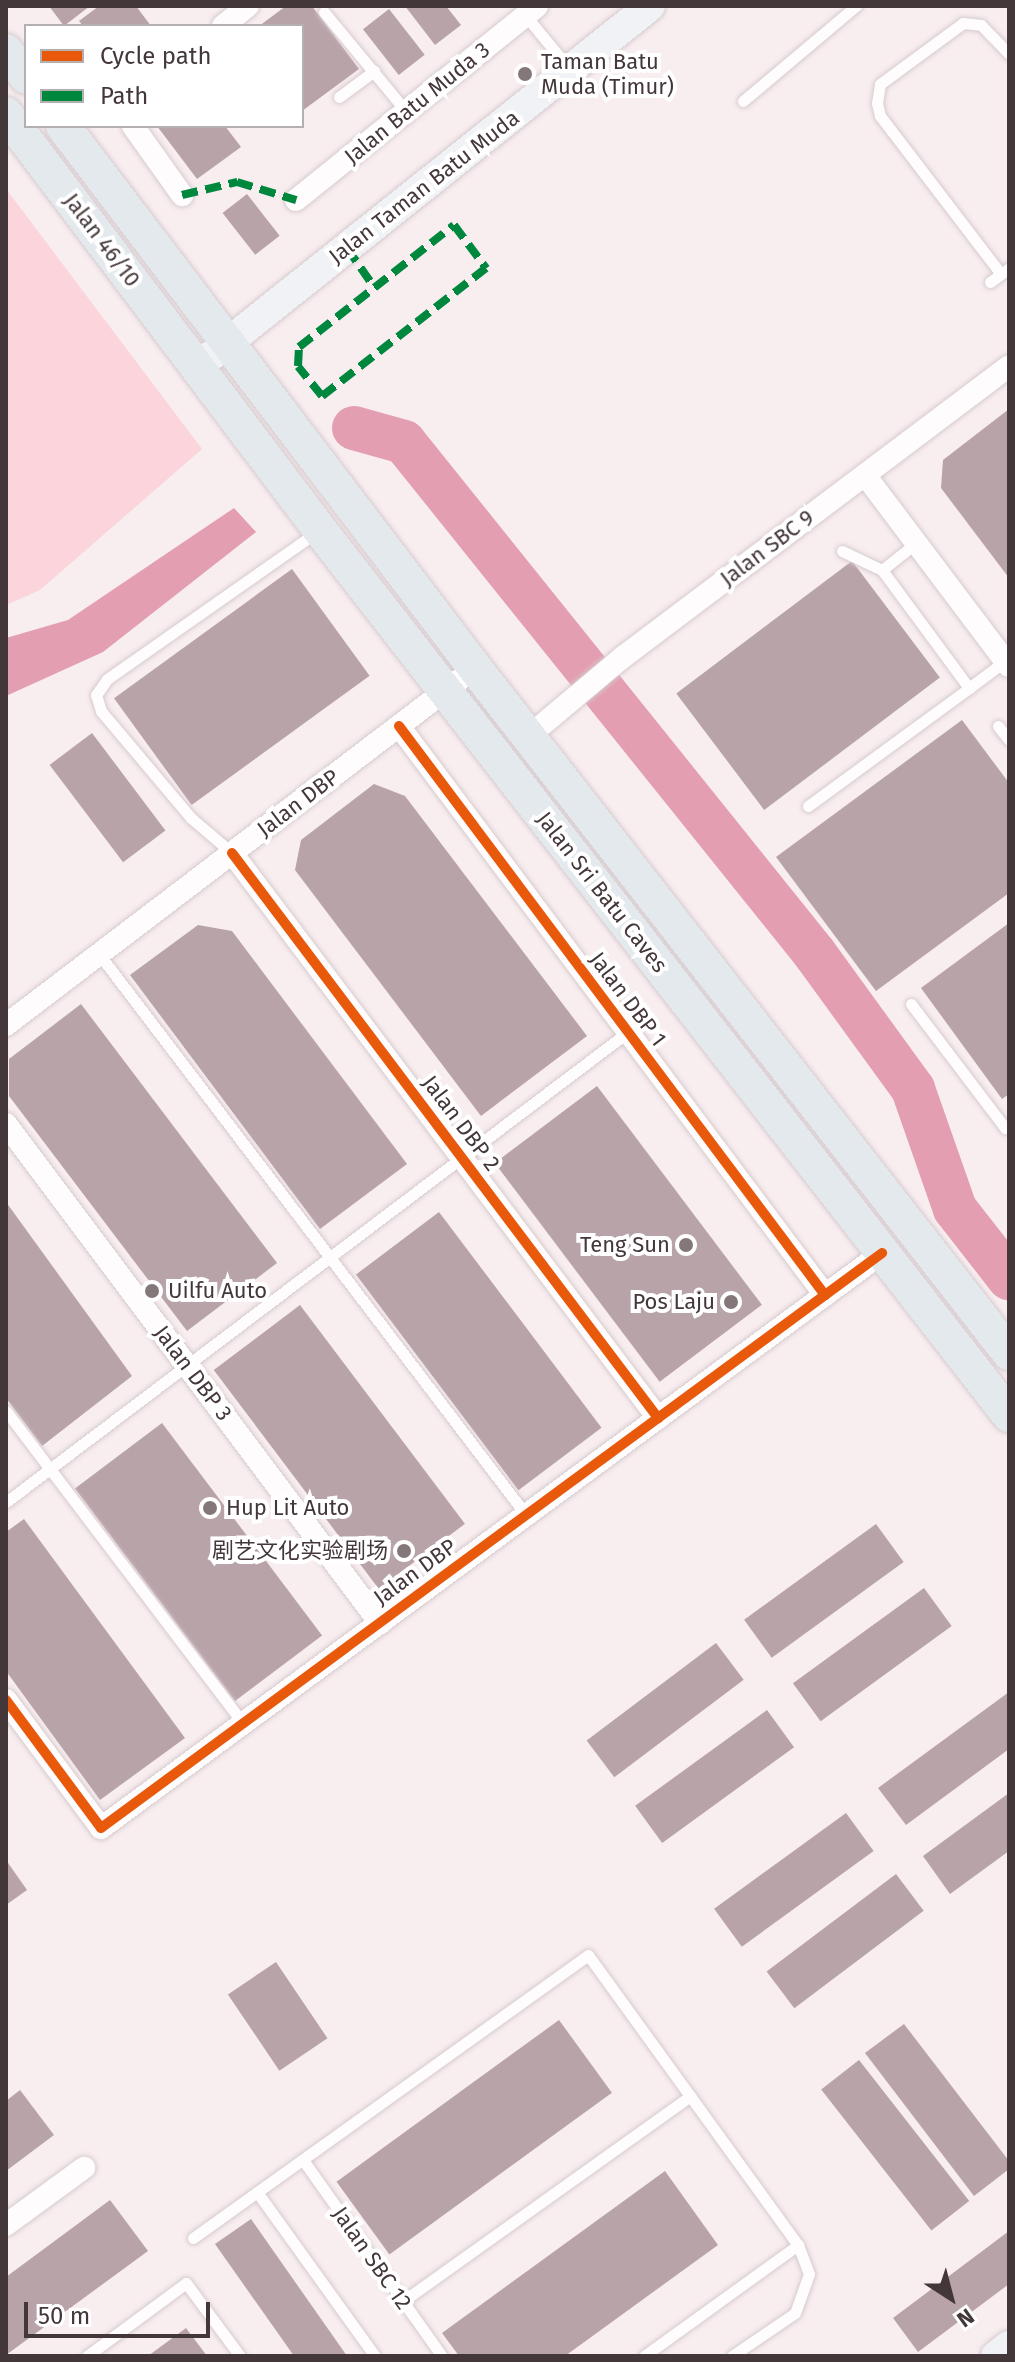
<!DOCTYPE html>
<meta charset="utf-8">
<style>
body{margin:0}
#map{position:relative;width:1015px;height:2362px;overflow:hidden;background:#f8edef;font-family:"Fira Sans","Noto Sans SC",sans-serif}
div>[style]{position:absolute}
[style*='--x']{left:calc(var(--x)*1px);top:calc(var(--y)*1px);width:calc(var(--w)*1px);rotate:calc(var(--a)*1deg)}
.green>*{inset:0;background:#fbd4dc}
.water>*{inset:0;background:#e39fb1}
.river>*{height:44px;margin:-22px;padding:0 22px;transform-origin:22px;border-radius:22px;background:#e39fb1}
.building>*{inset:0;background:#b8a3a9;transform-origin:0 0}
.roads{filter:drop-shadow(0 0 2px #d6cbce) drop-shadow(0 0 2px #d6cbce)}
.lane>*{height:11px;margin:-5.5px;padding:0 5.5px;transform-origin:5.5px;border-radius:5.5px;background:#fefcfd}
.street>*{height:22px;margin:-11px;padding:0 11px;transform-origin:11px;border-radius:11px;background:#fefcfd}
.secondary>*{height:30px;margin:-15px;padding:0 15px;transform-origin:15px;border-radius:15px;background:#f0f2f5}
.primary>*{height:34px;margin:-17px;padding:0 17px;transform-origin:17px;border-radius:17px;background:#e3e9ed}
.quiet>*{height:8px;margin-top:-4px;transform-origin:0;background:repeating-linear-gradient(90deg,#00873e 0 16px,transparent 0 24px)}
.cycleway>*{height:10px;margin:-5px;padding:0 5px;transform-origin:5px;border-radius:5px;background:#e8590c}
.dots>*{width:22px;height:22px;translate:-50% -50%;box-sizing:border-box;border:4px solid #fff;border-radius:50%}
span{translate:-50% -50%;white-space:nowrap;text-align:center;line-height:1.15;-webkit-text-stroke:8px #fff;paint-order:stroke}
.poi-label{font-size:22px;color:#44373a}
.left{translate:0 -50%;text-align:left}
.right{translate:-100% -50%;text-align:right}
.street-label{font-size:22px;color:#44373a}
.frame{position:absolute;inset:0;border:8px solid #44373a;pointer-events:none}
.legend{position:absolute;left:24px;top:24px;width:280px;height:104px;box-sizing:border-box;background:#fff;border:2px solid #b4afb0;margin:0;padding:10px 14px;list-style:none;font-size:24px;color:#44373a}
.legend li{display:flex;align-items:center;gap:16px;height:40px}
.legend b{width:40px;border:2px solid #b4afb0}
.north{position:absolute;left:911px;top:2258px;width:80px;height:80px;-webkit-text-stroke:6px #fff;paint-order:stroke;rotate:144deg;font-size:22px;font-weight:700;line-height:32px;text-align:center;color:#44373a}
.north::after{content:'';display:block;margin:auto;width:28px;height:36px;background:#44373a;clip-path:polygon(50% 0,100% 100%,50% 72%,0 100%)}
.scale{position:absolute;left:24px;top:2302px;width:186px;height:36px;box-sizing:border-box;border:4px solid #44373a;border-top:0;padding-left:10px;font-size:24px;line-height:28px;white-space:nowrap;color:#44373a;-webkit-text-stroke:6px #fff;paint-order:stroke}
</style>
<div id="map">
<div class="green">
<i style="clip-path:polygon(6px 189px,202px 449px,40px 590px,6px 605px)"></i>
</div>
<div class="water">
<i style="clip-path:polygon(234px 508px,256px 532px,103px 652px,6px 696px,6px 638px,68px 620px)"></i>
</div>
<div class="river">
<i style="--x:354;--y:428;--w:52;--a:15.6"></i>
<i style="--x:404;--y:442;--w:657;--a:51.24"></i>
<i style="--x:815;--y:954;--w:167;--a:54"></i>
<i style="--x:913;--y:1089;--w:127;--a:70.7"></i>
<i style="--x:955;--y:1209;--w:88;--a:52"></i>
</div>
<div class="building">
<i style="clip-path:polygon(49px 6px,90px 6px,64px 26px)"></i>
<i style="clip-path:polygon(99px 6px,136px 6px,151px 26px,83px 26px,79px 21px)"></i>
<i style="clip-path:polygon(286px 6px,312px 6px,359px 69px,302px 111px,302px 26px,259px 26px)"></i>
<i style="clip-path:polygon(405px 6px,446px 6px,461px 25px,435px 45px)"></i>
<i style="left:389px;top:9px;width:58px;height:33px;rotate:52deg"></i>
<i style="clip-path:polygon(157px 126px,225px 126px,241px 147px,197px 179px)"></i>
<i style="left:247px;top:194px;width:53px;height:31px;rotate:52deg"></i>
<i style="clip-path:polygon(1009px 409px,1009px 578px,941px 488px,943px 460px)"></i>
<i style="left:852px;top:561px;width:146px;height:220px;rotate:53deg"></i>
<i style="left:292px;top:569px;width:132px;height:220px;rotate:54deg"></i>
<i style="clip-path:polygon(962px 720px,1009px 783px,1009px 893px,876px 991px,776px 857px)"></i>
<i style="left:92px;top:733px;width:122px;height:53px;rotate:53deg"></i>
<i style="clip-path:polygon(374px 784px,405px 796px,587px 1036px,481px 1116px,295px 870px,301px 840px)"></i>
<i style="clip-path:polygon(1009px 923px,1009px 1094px,1002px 1099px,921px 988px)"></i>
<i style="clip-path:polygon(198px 925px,232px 931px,407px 1164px,320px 1229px,130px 975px)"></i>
<i style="clip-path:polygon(81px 1004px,277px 1263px,187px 1331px,9px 1096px,9px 1059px)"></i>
<i style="left:597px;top:1086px;width:274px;height:128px;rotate:53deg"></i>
<i style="clip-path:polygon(6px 1202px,132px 1376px,42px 1446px,6px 1398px)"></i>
<i style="left:439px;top:1212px;width:270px;height:104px;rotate:53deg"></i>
<i style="left:300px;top:1305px;width:274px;height:108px;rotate:53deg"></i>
<i style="left:162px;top:1423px;width:266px;height:109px;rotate:53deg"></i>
<i style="clip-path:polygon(24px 1519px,185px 1738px,100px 1800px,6px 1671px,6px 1532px)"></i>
<i style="left:876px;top:1524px;width:47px;height:163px;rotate:54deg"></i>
<i style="left:924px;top:1588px;width:47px;height:162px;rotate:54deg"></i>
<i style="left:716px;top:1643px;width:46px;height:162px;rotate:53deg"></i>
<i style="clip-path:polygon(1009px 1692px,1009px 1749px,906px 1825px,878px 1788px)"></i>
<i style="left:767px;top:1710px;width:46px;height:163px;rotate:54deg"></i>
<i style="clip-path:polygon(1009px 1793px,1009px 1851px,950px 1894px,923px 1856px)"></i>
<i style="left:846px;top:1813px;width:47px;height:163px;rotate:54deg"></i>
<i style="clip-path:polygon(6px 1860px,27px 1890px,6px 1905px)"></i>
<i style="left:896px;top:1874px;width:46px;height:162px;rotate:53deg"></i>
<i style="left:276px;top:1962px;width:92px;height:58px;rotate:56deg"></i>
<i style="left:559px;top:2020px;width:90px;height:275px;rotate:54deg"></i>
<i style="clip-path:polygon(904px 2024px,1009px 2161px,1009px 2169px,974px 2196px,865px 2053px)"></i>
<i style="left:859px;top:2060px;width:179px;height:48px;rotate:52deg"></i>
<i style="clip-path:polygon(20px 2090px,54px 2135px,6px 2171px,6px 2101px)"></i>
<i style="clip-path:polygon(665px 2171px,718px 2245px,565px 2356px,459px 2356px,442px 2333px)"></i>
<i style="clip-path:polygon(110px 2200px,148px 2251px,6px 2355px,6px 2277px)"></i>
<i style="clip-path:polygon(251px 2219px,347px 2356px,294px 2356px,215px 2244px)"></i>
<i style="clip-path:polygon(1009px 2231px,1009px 2284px,918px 2352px,893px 2318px)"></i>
<i style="clip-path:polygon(186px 2328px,207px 2356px,148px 2356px)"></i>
</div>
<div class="roads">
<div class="lane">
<i style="--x:324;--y:12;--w:129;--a:50.4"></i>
<i style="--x:525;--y:15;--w:67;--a:50.4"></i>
<i style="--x:339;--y:97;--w:44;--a:-36.6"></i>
<i style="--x:743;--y:101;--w:148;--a:-40.1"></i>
<i style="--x:1001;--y:274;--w:199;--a:-127.4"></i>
<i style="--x:880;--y:116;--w:13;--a:-103"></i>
<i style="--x:877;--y:103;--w:19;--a:-81"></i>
<i style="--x:880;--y:84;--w:103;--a:-36.3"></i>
<i style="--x:963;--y:23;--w:18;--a:6"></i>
<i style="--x:981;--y:25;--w:40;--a:46"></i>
<i style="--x:990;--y:282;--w:24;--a:-36"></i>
<i style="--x:842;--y:551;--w:44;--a:25.4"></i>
<i style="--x:882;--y:570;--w:147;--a:53.6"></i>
<i style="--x:969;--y:688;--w:45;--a:-36.9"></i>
<i style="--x:882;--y:570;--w:43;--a:-38.5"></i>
<i style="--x:998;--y:726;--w:18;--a:52"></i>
<i style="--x:808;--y:806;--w:200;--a:-36.2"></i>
<i style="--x:232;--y:853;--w:54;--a:-139.5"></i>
<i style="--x:191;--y:818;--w:140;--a:-130.1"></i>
<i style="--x:101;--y:711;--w:17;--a:-107"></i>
<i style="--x:96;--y:695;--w:19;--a:-55"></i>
<i style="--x:107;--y:679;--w:258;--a:-35"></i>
<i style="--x:99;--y:954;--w:705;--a:52.72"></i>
<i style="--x:911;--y:1004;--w:156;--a:52.8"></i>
<i style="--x:1005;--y:1128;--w:5;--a:-37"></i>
<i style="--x:6;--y:1411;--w:392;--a:52.8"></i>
<i style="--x:6;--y:1502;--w:780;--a:-37.08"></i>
<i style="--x:303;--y:2160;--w:240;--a:54.7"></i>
<i style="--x:257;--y:2192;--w:202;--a:54.3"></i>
<i style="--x:193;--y:2238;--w:486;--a:-35.6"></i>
<i style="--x:588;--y:1955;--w:358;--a:54.1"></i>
<i style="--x:798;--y:2245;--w:31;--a:69"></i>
<i style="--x:809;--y:2274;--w:41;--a:109.7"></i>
<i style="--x:795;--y:2313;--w:76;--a:145.7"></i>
<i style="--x:403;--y:2301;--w:353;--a:-35.5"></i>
<i style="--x:87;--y:2356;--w:123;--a:-36.4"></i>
<i style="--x:186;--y:2283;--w:91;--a:53.5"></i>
<i style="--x:644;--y:2356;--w:190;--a:-35.8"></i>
</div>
<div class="street">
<i style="--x:223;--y:26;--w:32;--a:-39"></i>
<i style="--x:133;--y:126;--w:85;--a:54.6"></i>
<i style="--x:296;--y:200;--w:309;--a:-38.8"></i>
<i style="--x:865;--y:475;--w:239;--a:53"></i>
<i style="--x:399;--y:726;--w:711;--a:53.18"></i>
<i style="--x:530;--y:735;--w:121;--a:-40"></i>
<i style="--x:623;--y:657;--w:483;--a:-37"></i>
<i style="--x:232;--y:853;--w:708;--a:52.98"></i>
<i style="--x:6;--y:1025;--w:589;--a:-37.28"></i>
<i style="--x:6;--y:1124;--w:624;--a:53.15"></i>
<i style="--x:6;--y:1700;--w:159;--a:53.4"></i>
<i style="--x:101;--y:1828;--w:970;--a:-36.36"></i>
<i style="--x:6;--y:2225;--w:97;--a:-36.2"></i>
</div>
<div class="secondary">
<i style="--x:197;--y:367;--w:579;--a:-38.55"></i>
<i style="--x:996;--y:2356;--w:16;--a:-38"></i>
</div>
<div class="primary">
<i style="--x:6;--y:51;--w:33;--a:52"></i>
<i style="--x:6;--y:114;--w:521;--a:52.95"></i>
<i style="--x:320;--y:530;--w:1122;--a:52.1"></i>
<i style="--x:63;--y:126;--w:681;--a:52.76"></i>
<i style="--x:475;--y:668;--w:869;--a:52.06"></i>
</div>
</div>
<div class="quiet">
<i style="--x:182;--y:195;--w:57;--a:-13.3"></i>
<i style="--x:237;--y:182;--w:62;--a:17"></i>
<i style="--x:454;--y:225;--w:54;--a:53.3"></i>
<i style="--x:486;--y:268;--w:208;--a:142"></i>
<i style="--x:322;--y:396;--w:38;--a:-129"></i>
<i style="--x:298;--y:366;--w:19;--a:-87"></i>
<i style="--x:299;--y:347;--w:197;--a:-38.2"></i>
<i style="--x:347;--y:248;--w:47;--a:55.3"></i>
</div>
<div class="cycleway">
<i style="--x:399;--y:726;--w:711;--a:53.18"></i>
<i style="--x:232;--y:853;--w:708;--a:52.98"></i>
<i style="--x:6;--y:1700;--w:159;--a:53.4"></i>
<i style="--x:101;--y:1828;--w:970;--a:-36.36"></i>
</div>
<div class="dots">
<i style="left:525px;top:74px;background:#837779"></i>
<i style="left:686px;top:1245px;background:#837779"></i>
<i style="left:152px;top:1291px;background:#837779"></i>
<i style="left:731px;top:1302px;background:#837779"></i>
<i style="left:210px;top:1508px;background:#837779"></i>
<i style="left:404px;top:1551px;background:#837779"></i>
</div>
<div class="poi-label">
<span class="left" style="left:541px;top:74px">Taman Batu<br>Muda (Timur)</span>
<span class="right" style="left:670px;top:1245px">Teng Sun</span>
<span class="left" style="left:168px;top:1291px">Uilfu Auto</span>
<span class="right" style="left:715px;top:1302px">Pos Laju</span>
<span class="left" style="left:226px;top:1508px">Hup Lit Auto</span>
<span class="right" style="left:388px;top:1551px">剧艺文化实验剧场</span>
</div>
<div class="street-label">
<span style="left:417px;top:103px;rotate:-39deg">Jalan Batu Muda 3</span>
<span style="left:424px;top:187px;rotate:-38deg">Jalan Taman Batu Muda</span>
<span style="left:102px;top:240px;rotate:53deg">Jalan 46/10</span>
<span style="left:767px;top:548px;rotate:-37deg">Jalan SBC 9</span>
<span style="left:298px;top:803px;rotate:-37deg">Jalan DBP</span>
<span style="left:602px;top:892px;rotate:52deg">Jalan Sri Batu Caves</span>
<span style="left:628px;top:999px;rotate:53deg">Jalan DBP 1</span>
<span style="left:461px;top:1123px;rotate:53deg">Jalan DBP 2</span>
<span style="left:193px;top:1373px;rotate:53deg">Jalan DBP 3</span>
<span style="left:415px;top:1572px;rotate:-36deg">Jalan DBP</span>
<span style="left:372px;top:2258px;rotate:55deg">Jalan SBC 12</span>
</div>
<div class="frame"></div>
<ul class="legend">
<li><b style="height:10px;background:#e8590c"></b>Cycle path</li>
<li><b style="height:10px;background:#00873e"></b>Path</li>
</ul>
<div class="north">N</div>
<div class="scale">50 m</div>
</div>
